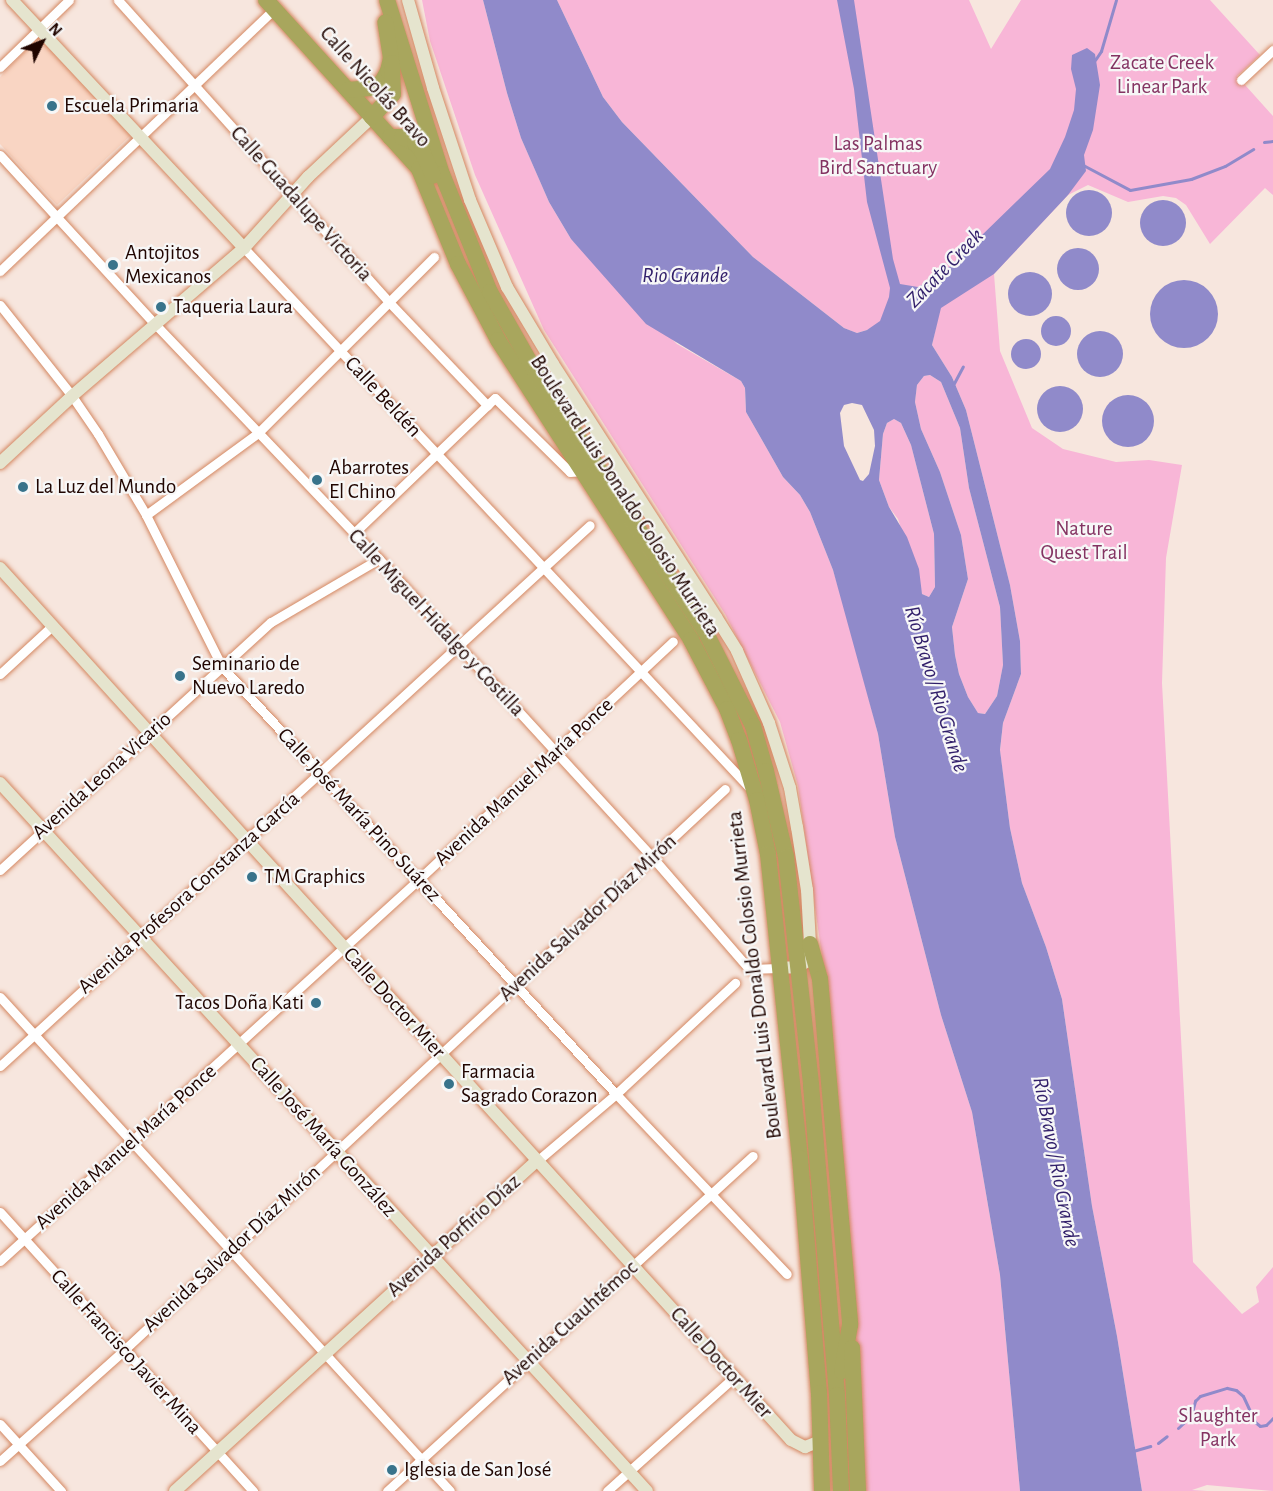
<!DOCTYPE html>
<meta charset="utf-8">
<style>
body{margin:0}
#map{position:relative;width:1273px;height:1491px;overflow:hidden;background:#f7e6de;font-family:"Alegreya Sans",sans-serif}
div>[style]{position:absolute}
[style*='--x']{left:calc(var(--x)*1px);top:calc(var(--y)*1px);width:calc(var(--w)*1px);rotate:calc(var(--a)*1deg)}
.built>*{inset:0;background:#f9d5c3}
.green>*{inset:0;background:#f8b6d7}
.water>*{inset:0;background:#908aca}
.round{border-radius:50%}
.stream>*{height:3px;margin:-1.5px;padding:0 1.5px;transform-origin:1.5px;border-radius:1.5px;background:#908aca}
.roads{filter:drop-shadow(0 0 2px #d48862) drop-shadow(0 0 2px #d48862)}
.street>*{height:9px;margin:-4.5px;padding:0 4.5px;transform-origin:4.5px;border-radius:4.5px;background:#fff}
.secondary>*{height:12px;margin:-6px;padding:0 6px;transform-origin:6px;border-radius:6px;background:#e5e4ce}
.highway>*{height:16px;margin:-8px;padding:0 8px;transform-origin:8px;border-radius:8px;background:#a8a65d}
.dots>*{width:16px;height:16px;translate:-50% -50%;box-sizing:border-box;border:3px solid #f7f7f7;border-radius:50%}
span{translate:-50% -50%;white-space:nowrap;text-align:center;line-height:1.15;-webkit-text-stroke:4.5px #f7f7f7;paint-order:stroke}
.park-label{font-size:21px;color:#843362}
.street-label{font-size:21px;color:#200500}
.poi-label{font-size:21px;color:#200500}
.left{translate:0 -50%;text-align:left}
.right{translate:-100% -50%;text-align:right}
.water-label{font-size:22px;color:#311f6a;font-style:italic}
.north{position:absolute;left:12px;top:12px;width:60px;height:60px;-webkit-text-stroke:4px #f7f7f7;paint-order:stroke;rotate:47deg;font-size:16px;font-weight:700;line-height:24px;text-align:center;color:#200500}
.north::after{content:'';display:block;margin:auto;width:21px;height:27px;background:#200500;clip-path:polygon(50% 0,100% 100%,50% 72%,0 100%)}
</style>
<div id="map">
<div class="built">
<i style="clip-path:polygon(39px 37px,132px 134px,57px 205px,0 144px,0 77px)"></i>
</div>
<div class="green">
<i style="clip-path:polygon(422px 0,483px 0,507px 93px,521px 138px,549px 202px,571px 239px,677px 344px,741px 381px,745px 388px,746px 412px,783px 477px,800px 495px,810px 512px,833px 570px,848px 619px,878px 734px,895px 837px,941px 1015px,972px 1112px,1000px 1275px,1020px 1491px,863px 1491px,864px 1454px,833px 1035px,798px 786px,780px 722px,725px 614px,544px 330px,475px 175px,430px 41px)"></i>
<i style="clip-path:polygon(557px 0,969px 0,991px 49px,1021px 0,1210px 0,1260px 55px,1237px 76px,1273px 116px,1273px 195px,1265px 188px,1210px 244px,1186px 205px,1176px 198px,1163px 196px,1128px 202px,1088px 185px,1068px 195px,994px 274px,1000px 351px,1032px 428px,1063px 449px,1116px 462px,1149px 460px,1182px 465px,1166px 558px,1162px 683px,1193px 1262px,1242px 1314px,1259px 1302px,1256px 1287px,1273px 1267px,1273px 1491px,1207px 1485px,1192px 1490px,1207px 1491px,1142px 1491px,1117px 1336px,1092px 1206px,1062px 999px,1046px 947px,1022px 883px,1010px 828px,1000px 751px,1003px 723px,1021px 674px,1020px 641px,1010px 585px,966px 410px,952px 377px,932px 345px,940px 308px,857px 333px,844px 328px,753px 257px,622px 122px,603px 97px)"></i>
<i style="clip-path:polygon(930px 375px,941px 382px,960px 428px,969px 488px,1000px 607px,1003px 665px,997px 696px,985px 714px,978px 713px,968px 697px,959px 674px,955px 655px,952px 627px,968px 579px,961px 535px,940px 472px,921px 429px,915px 402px,917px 385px,924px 376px)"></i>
<i style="clip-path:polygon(894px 419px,901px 423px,911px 445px,934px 534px,935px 587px,929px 597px,922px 594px,898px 519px,889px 507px,879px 480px,883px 434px,887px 423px)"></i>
</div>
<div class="water">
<i style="clip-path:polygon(evenodd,483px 0,557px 0,603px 97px,622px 122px,753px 257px,844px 328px,857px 333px,867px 330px,880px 321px,889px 297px,890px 288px,867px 202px,854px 89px,837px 0,854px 0,893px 259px,900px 284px,918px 287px,943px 273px,1050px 169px,1065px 137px,1074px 110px,1076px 89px,1071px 69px,1072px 55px,1087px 48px,1095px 54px,1100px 85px,1093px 130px,1084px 155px,1086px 171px,1068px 195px,994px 274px,941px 308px,932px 345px,952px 377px,966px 410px,1010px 585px,1020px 641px,1021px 674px,1003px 723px,1000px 750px,1010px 828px,1022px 883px,1046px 947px,1062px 999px,1092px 1206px,1117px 1336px,1142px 1491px,1020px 1491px,1000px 1275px,972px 1112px,941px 1015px,895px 837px,878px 734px,833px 570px,810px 512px,800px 495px,783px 477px,746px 412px,745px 388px,741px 381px,646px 324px,571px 239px,549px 202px,521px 138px,507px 93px,483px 0,930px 375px,941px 382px,960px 428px,969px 488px,1000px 607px,1003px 665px,997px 696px,985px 714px,978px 713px,968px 697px,959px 674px,955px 655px,952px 627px,968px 579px,961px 535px,940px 472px,921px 429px,915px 402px,917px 385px,924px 376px,930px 375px,483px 0,852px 403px,862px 405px,874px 430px,875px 446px,869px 474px,863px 481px,860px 480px,844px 446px,840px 413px,844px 405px,852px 403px,483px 0,894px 419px,901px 423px,911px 445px,934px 534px,935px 587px,929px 597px,922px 594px,919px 569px,907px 537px,889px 507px,879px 480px,883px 434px,887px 423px,894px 419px)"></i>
<i class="round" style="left:1066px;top:190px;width:46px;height:46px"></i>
<i class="round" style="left:1140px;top:200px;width:46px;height:46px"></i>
<i class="round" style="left:1057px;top:248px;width:42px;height:42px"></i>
<i class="round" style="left:1008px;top:272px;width:44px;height:44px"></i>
<i class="round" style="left:1150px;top:280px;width:68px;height:68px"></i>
<i class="round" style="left:1041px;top:316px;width:30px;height:30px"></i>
<i class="round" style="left:1077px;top:331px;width:46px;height:46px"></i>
<i class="round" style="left:1011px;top:339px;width:30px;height:30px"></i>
<i class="round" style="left:1037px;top:386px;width:46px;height:46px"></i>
<i class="round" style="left:1102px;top:395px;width:52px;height:52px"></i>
</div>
<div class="stream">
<i style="--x:1095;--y:60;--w:11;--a:-56"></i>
<i style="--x:1101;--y:51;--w:53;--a:-73.6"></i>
<i style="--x:1264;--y:142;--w:9;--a:-6"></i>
<i style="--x:1083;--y:165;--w:53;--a:28"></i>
<i style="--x:1130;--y:190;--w:62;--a:-10.2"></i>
<i style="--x:1191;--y:179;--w:36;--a:-21"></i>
<i style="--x:1225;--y:166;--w:33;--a:-31"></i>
<i style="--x:953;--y:385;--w:21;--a:-62"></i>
<i style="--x:1178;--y:1428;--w:18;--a:-43"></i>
<i style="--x:1191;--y:1416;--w:16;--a:-75"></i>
<i style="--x:1195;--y:1401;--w:7;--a:-45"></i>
<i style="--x:1200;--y:1396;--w:28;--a:-17"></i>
<i style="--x:1227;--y:1388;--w:9;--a:13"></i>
<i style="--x:1236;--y:1390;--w:9;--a:41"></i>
<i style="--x:1243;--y:1396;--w:29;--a:65"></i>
<i style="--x:1255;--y:1422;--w:6;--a:39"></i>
<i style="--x:1260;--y:1426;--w:6;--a:-9"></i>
<i style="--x:1266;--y:1425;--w:10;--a:-45"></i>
<i style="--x:1158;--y:1443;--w:11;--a:-38"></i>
<i style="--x:1133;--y:1451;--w:18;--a:-16"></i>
</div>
<div class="roads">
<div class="street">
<i style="--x:118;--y:0;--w:404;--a:48.1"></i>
<i style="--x:388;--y:301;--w:144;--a:46.4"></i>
<i style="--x:0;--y:67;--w:96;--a:-44.2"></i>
<i style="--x:1241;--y:80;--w:44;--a:-43.2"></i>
<i style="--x:0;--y:155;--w:229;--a:47.5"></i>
<i style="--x:155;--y:324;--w:325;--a:46.4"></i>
<i style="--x:379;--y:559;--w:406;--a:47.5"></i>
<i style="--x:653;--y:858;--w:147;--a:49.1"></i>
<i style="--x:749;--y:969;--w:30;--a:-2"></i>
<i style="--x:244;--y:248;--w:739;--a:46.87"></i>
<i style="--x:0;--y:271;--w:379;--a:-43.7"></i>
<i style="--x:0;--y:305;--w:116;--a:51.6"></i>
<i style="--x:72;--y:396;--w:46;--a:55.6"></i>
<i style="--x:98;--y:434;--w:94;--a:59.3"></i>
<i style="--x:146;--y:515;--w:170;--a:63.4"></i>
<i style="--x:222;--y:667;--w:581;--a:47.3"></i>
<i style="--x:616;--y:1094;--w:248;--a:46.5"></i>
<i style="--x:146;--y:515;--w:139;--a:-36.2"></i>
<i style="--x:258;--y:433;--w:249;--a:-45"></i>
<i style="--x:354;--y:533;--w:195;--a:-43.8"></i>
<i style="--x:495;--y:398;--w:105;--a:44.6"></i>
<i style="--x:570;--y:472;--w:13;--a:-4"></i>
<i style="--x:0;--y:674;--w:71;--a:-42.7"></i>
<i style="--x:0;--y:870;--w:367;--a:-42.5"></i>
<i style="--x:271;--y:622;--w:125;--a:-30.3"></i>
<i style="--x:0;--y:997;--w:668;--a:47.67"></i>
<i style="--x:0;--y:1066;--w:800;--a:-42.52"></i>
<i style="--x:537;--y:1161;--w:104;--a:-40.3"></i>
<i style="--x:616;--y:1094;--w:163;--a:-43"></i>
<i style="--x:0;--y:1212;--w:377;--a:47.8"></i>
<i style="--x:0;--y:1261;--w:566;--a:-42.35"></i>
<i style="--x:418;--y:880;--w:349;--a:-43.1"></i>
<i style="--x:0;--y:1424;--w:91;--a:47.7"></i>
<i style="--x:0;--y:1461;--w:166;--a:-41.8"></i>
<i style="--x:124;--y:1350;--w:822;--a:-43.03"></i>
<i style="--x:387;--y:1491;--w:496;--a:-42.5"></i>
<i style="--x:607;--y:1491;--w:171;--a:-41.9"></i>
</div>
<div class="secondary">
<i style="--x:12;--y:0;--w:340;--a:46.9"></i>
<i style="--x:408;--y:0;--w:91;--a:74.1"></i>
<i style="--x:433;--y:88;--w:118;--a:71.7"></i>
<i style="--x:470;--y:200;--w:95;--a:67"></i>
<i style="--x:507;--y:287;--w:90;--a:59.1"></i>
<i style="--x:553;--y:364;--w:301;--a:57.2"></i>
<i style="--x:716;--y:617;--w:40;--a:58"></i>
<i style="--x:737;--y:651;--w:79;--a:66"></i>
<i style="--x:769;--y:723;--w:68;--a:72.1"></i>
<i style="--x:790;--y:788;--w:40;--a:80"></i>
<i style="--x:797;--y:827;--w:64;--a:81"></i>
<i style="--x:807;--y:890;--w:54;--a:86.8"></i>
<i style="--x:810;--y:944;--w:18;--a:103"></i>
<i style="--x:806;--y:962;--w:9;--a:148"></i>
<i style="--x:798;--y:967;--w:19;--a:177"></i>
<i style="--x:0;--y:463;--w:98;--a:-42.9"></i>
<i style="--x:72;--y:396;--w:227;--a:-40.7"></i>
<i style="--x:244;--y:248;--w:96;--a:-48"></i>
<i style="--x:308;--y:177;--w:88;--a:-43.2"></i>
<i style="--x:0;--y:568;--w:1177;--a:47.79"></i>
<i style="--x:791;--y:1440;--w:16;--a:27"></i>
<i style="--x:805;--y:1447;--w:17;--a:-21"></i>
<i style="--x:0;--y:783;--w:959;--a:47.58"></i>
<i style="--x:175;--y:1491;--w:490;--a:-42.4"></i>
</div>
<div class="highway">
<i style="--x:266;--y:0;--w:228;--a:47.8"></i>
<i style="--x:419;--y:169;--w:103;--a:67.7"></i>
<i style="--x:458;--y:264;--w:86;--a:62.2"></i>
<i style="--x:498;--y:340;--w:357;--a:57.2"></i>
<i style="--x:691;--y:640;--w:78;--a:62.4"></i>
<i style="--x:727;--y:709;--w:33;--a:69"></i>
<i style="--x:739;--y:740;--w:63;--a:73.3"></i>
<i style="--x:757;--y:800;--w:55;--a:78.5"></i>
<i style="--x:768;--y:854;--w:306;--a:84"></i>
<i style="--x:800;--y:1158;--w:236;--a:85.4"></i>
<i style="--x:819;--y:1393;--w:98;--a:88.2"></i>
<i style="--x:387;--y:0;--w:182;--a:72.5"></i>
<i style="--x:442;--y:174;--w:127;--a:67.9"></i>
<i style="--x:490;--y:292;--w:93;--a:60.4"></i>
<i style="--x:536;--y:373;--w:308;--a:56.8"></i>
<i style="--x:705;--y:631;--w:106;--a:63.2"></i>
<i style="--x:753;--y:726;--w:47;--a:73.9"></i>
<i style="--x:766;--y:771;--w:88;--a:76.9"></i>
<i style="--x:786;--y:857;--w:229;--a:83.7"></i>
<i style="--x:811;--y:1085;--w:311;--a:85.2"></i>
<i style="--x:837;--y:1395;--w:96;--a:87.6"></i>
<i style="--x:348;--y:90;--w:25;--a:-5"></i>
<i style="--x:373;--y:88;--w:11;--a:-34"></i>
<i style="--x:382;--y:82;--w:13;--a:-61"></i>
<i style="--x:388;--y:71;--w:13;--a:-77"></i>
<i style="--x:391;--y:58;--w:36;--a:-99"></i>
<i style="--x:372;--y:117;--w:31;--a:-48"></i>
<i style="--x:393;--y:94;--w:31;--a:-92"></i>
<i style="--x:390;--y:137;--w:12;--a:0"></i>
<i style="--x:402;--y:137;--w:14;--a:25"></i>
<i style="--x:415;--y:143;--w:11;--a:49"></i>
<i style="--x:422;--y:151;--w:27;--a:66"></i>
<i style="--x:810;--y:944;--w:36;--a:74"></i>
<i style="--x:820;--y:979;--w:347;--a:85"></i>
<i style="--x:850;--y:1325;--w:47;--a:99.9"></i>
<i style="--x:852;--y:1348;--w:143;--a:87.6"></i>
</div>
</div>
<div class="dots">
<i style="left:52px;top:106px;background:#38738b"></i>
<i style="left:113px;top:265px;background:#38738b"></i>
<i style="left:161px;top:307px;background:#38738b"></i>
<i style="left:317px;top:480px;background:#38738b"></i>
<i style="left:23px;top:487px;background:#38738b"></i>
<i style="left:180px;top:676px;background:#38738b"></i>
<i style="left:252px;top:877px;background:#38738b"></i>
<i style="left:316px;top:1003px;background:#38738b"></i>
<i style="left:449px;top:1084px;background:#38738b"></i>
<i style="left:392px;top:1470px;background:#38738b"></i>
</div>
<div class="park-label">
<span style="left:1162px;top:75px">Zacate Creek<br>Linear Park</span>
<span style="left:878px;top:156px">Las Palmas<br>Bird Sanctuary</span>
<span style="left:1084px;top:541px">Nature<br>Quest Trail</span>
<span style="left:1218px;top:1428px">Slaughter<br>Park</span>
</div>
<div class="street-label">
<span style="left:375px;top:87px;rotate:48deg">Calle Nicolás Bravo</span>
<span style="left:301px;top:204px;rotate:48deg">Calle Guadalupe Victoria</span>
<span style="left:383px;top:397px;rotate:47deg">Calle Beldén</span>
<span style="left:625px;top:496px;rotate:57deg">Boulevard Luis Donaldo Colosio Murrieta</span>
<span style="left:436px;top:623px;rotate:47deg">Calle Miguel Hidalgo y Costilla</span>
<span style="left:102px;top:776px;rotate:-42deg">Avenida Leona Vicario</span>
<span style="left:524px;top:782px;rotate:-43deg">Avenida Manuel María Ponce</span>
<span style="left:359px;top:815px;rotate:47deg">Calle José María Pino Suárez</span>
<span style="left:189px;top:893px;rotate:-42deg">Avenida Profesora Constanza García</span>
<span style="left:588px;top:918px;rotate:-43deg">Avenida Salvador Díaz Mirón</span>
<span style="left:755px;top:975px;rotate:-97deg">Boulevard Luis Donaldo Colosio Murrieta</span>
<span style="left:394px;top:1003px;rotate:48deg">Calle Doctor Mier</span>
<span style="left:323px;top:1137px;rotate:48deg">Calle José María González</span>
<span style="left:126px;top:1147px;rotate:-42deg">Avenida Manuel María Ponce</span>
<span style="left:454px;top:1236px;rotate:-42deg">Avenida Porfirio Díaz</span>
<span style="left:232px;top:1249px;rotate:-43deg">Avenida Salvador Díaz Mirón</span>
<span style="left:570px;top:1323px;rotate:-42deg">Avenida Cuauhtémoc</span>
<span style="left:126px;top:1352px;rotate:48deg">Calle Francisco Javier Mina</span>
<span style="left:721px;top:1363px;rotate:48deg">Calle Doctor Mier</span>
</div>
<div class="poi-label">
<span class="left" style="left:64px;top:106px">Escuela Primaria</span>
<span class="left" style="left:125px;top:265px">Antojitos<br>Mexicanos</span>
<span class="left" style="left:173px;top:307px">Taqueria Laura</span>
<span class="left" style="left:329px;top:480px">Abarrotes<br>El Chino</span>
<span class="left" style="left:35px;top:487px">La Luz del Mundo</span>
<span class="left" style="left:192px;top:676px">Seminario de<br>Nuevo Laredo</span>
<span class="left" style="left:264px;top:877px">TM Graphics</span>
<span class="right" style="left:304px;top:1003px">Tacos Doña Kati</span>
<span class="left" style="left:461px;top:1084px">Farmacia<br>Sagrado Corazon</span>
<span class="left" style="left:404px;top:1470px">Iglesia de San José</span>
</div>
<div class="water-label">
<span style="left:945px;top:268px;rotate:-46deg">Zacate Creek</span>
<span style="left:685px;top:276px">Rio Grande</span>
<span style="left:936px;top:689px;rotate:73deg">Río Bravo / Rio Grande</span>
<span style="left:1056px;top:1162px;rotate:79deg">Río Bravo / Rio Grande</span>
</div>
<div class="north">N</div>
</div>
